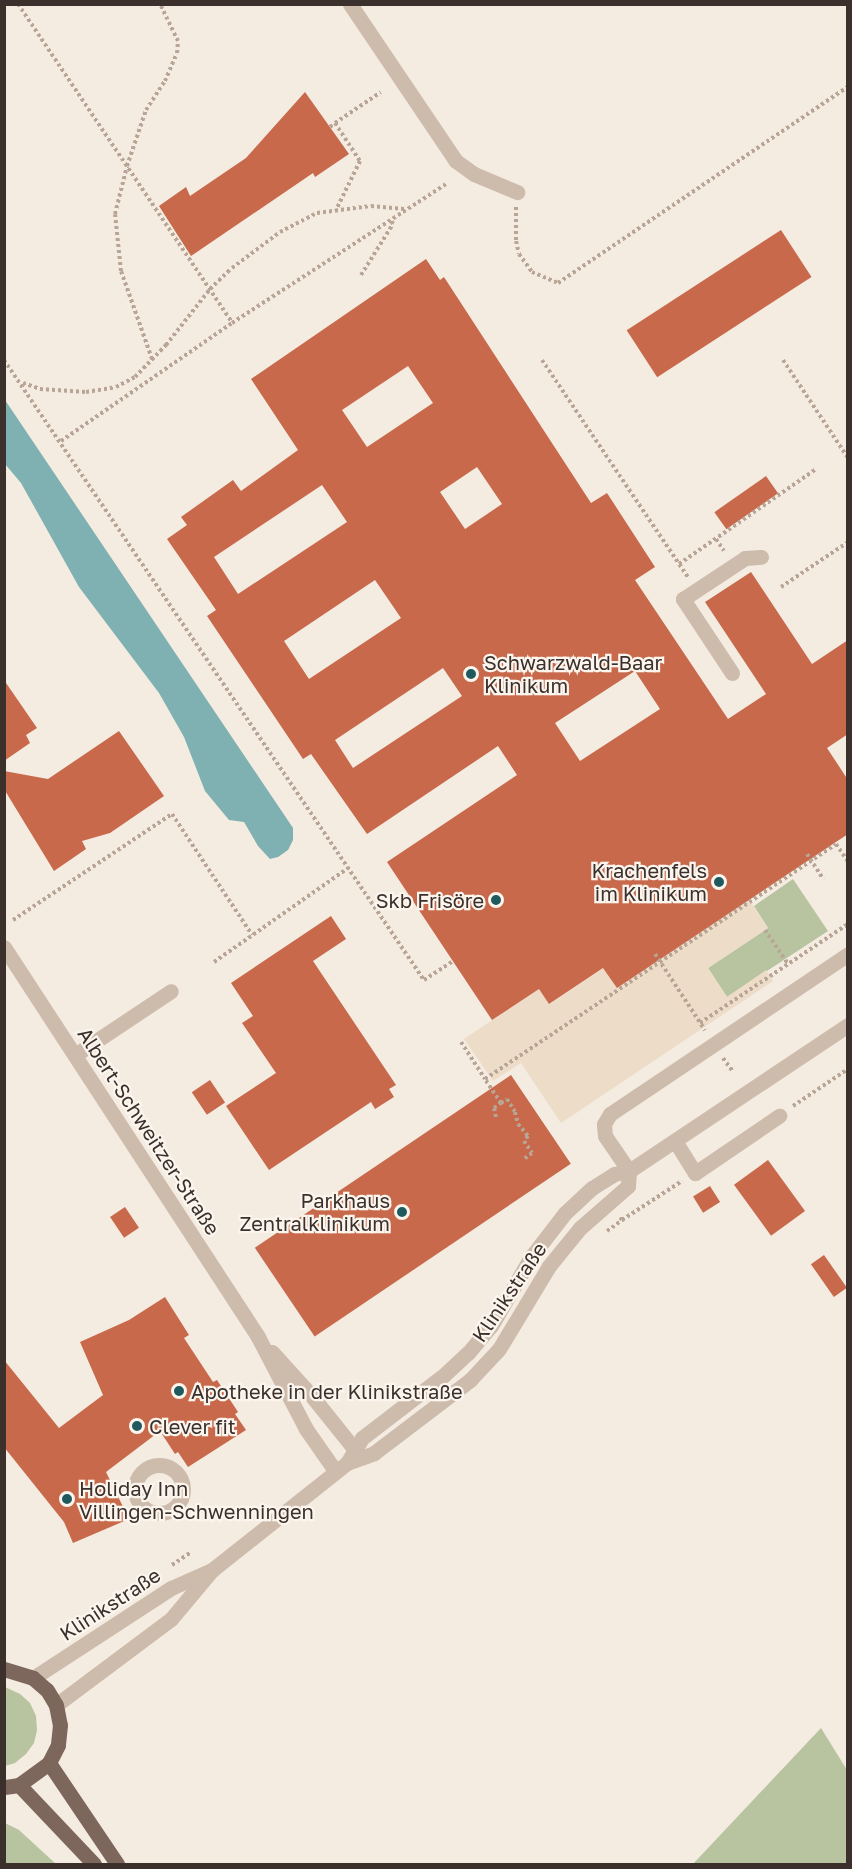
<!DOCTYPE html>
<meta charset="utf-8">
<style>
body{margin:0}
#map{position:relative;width:852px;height:1869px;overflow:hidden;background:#f4ebe1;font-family:"Golos Text",sans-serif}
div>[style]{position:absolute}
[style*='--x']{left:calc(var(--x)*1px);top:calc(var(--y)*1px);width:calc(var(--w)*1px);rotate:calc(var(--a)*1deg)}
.green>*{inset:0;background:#b8c4a0}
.plaza>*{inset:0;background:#ecdcc8}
.water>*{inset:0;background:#7fb0b2}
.building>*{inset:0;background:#c8694b;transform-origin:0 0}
.path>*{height:4px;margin-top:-2px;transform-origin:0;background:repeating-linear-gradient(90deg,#b9a596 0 3px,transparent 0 6px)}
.minor>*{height:15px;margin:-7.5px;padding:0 7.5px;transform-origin:7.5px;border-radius:7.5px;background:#cdbbac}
.minor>.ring{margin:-7.5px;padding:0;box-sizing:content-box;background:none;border:15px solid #cdbbac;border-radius:50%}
.major>*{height:15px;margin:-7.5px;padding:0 7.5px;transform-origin:7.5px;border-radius:7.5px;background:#7d675c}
.dots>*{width:16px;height:16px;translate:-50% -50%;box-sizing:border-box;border:3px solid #fbf5ee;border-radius:50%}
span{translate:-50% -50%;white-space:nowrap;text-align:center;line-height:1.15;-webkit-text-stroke:4.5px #fbf5ee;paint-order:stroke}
.poi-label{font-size:20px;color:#3b302b}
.left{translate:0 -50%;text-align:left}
.right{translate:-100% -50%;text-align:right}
.street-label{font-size:20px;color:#3b302b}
.frame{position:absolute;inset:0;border:6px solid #3b302b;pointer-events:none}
</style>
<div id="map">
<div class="green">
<i style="clip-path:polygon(793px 879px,828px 931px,727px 997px,708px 968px,768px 928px,754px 906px)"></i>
<i style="clip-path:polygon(5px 1687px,20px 1694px,30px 1703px,36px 1716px,37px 1730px,34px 1743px,26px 1754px,15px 1763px,5px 1766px)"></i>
<i style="clip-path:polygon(821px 1728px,847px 1770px,847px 1864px,693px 1864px)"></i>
<i style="clip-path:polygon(5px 1823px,19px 1830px,56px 1864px,5px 1864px)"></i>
</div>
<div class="plaza">
<i style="clip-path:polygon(746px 895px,768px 928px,708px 968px,727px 997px,766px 970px,773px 981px,561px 1123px,521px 1063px,493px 1081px,464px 1039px,539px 989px,550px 1004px,671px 923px)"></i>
</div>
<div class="water">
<i style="clip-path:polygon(5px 400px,293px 828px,293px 840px,288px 850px,278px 857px,270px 859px,258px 846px,244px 822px,229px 820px,205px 791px,184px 737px,159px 693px,79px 587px,21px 483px,5px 464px)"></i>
</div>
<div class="building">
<i style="clip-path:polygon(305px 92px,349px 154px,315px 177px,313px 173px,191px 256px,159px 206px,186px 187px,190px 196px,246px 158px)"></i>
<i style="left:781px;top:230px;width:56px;height:184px;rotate:57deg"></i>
<i style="clip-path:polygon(evenodd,426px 259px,440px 280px,444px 277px,591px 503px,607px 493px,655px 567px,635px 580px,728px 719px,766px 694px,705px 602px,751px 572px,812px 664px,848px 640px,848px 734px,827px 748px,848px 780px,848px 834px,617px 988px,603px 968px,549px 1004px,539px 989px,492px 1020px,387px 862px,517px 775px,498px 746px,367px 834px,311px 754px,303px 759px,207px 616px,216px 610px,167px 539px,187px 525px,181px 517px,233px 480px,241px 491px,298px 450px,251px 379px,426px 259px,408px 366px,433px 403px,367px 447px,342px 410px,408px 366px,426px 259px,477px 467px,502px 504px,465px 529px,440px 492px,477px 467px,426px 259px,322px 485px,347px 522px,238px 594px,214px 557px,322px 485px,426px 259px,375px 580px,401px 618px,309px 679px,284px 641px,375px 580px,426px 259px,443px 668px,462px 696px,353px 768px,335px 740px,443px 668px,426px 259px,635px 671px,660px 709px,580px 761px,555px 723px,635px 671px)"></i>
<i style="left:766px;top:476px;width:21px;height:63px;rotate:55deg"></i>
<i style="clip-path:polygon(4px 680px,37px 728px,26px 735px,30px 743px,4px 761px)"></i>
<i style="clip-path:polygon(119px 731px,164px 796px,110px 833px,82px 841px,86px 849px,54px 871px,4px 789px,4px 771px,48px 779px)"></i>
<i style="clip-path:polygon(331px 916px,346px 939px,313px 961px,396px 1085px,389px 1089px,394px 1097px,375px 1109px,371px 1102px,269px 1170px,226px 1106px,276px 1073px,242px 1023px,253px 1016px,231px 983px)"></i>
<i style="left:511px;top:1075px;width:107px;height:309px;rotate:56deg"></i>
<i style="left:210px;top:1080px;width:27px;height:22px;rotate:56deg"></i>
<i style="left:768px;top:1160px;width:63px;height:42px;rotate:54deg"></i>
<i style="left:710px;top:1186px;width:19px;height:20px;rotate:58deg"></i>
<i style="left:125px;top:1207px;width:25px;height:18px;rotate:56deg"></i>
<i style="left:824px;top:1255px;width:40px;height:16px;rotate:55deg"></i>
<i style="clip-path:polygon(165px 1297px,189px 1335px,184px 1338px,213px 1382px,217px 1380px,238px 1412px,235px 1414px,246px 1430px,188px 1467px,178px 1452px,175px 1454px,160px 1431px,106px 1472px,129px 1519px,73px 1543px,64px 1522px,4px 1447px,4px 1360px,59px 1428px,103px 1395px,80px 1342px,129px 1320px)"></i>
</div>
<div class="path">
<i style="--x:18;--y:4;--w:384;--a:56.1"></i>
<i style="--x:335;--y:123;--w:55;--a:-34"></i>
<i style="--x:330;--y:127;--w:6;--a:-39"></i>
<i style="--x:335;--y:123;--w:45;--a:56.7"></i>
<i style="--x:360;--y:161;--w:55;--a:116.1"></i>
<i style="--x:516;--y:207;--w:34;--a:90"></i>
<i style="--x:516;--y:241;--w:13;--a:77"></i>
<i style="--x:519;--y:254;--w:22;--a:54"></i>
<i style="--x:532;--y:272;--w:28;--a:23"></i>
<i style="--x:558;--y:283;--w:350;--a:-34.1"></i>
<i style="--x:361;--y:275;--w:60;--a:-57.9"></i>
<i style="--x:393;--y:224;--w:4;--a:-117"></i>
<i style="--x:152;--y:359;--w:93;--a:-109.4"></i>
<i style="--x:121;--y:271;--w:57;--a:-96"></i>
<i style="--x:115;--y:214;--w:49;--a:-76"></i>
<i style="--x:127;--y:166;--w:59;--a:-71.3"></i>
<i style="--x:146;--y:110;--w:35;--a:-57"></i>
<i style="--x:165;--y:81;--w:30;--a:-67"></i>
<i style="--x:177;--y:53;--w:12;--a:-85"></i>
<i style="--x:178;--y:41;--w:41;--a:-115.9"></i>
<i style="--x:4;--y:360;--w:749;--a:55.89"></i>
<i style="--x:424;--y:980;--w:35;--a:-33"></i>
<i style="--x:542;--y:360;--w:262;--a:56.1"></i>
<i style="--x:783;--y:360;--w:118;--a:56.4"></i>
<i style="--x:23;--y:383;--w:18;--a:19"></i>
<i style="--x:40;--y:389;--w:46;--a:3.7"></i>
<i style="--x:86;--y:392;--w:30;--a:-9"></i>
<i style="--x:116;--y:387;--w:21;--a:-28"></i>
<i style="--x:135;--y:377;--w:45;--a:-45.9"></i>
<i style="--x:166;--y:345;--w:71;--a:-51.8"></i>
<i style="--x:210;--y:289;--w:30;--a:-44"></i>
<i style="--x:232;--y:268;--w:60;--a:-36.9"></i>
<i style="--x:280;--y:232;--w:42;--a:-27.2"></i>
<i style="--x:317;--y:213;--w:54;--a:-7.4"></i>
<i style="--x:371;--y:206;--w:36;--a:5"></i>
<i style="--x:61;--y:441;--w:208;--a:-34.6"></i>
<i style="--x:232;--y:323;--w:255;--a:-33"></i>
<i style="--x:716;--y:539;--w:14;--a:56"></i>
<i style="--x:679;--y:564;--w:167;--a:-34.7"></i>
<i style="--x:781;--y:587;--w:81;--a:-33.9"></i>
<i style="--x:807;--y:854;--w:30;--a:57"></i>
<i style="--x:13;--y:920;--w:191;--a:-33.7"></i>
<i style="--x:172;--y:814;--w:145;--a:56.5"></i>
<i style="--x:765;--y:930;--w:41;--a:55.9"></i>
<i style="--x:655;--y:954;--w:91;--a:56.7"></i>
<i style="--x:214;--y:962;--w:164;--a:-35"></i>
<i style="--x:700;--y:1023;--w:178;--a:-33.8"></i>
<i style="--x:461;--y:1042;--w:44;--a:57"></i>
<i style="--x:723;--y:1058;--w:17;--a:54"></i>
<i style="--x:501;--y:1103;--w:7;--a:-34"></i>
<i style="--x:507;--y:1099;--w:15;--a:58"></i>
<i style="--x:515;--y:1112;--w:12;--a:76"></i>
<i style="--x:518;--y:1124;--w:16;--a:50"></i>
<i style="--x:528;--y:1136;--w:6;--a:129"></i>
<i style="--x:524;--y:1141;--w:14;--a:56"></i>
<i style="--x:532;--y:1153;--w:9;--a:144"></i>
<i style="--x:793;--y:1106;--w:66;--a:-33.9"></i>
<i style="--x:496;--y:1117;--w:9;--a:-103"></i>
<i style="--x:494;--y:1108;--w:9;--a:-36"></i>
<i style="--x:501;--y:1103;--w:29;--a:-124"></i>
<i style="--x:485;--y:1079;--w:422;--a:-33.8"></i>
<i style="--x:836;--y:844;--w:22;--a:56"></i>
<i style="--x:622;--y:1220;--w:72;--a:-33"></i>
<i style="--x:607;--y:1231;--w:19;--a:-36"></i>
<i style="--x:622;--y:1220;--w:4;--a:-124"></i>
<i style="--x:172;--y:1565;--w:23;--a:-34"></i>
</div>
<div class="minor">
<i style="--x:350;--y:4;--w:189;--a:56"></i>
<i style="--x:456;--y:161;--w:22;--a:36"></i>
<i style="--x:474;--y:174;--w:47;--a:22.7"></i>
<i style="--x:732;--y:673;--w:89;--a:-123.5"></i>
<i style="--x:683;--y:599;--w:74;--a:-33.5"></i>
<i style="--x:745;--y:558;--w:16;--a:-4"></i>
<i style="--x:4;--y:947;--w:465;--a:56.9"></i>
<i style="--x:258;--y:1337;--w:104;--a:62.4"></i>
<i style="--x:306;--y:1429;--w:52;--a:55.1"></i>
<i style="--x:75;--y:1055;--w:115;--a:-33.7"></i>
<i style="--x:675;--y:1141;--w:38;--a:58"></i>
<i style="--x:695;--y:1173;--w:102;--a:-34.2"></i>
<i style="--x:629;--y:1171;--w:42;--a:-124.4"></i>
<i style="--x:605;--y:1136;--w:12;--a:-95"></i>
<i style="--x:604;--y:1124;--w:12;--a:-59"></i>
<i style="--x:610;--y:1114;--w:287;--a:-33.9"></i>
<i style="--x:272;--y:1352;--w:58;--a:47.8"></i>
<i style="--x:311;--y:1395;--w:70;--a:51.3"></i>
<i style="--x:347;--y:1463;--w:29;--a:-59"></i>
<i style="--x:362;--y:1438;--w:103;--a:-37.5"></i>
<i style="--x:444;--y:1375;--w:33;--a:-43"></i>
<i style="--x:468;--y:1353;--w:35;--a:-50"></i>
<i style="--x:491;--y:1326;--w:80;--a:-59.9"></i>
<i style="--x:531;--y:1257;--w:56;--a:-52.3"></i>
<i style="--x:565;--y:1213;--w:37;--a:-43"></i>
<i style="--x:592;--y:1188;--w:26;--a:-32"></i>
<i style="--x:614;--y:1174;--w:15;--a:-11"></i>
<i style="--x:629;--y:1171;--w:263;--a:-33.7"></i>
<i class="ring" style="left:135px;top:1465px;width:33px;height:33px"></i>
<i style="--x:33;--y:1678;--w:165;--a:-33.1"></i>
<i style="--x:171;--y:1588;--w:45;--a:-23.7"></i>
<i style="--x:56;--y:1705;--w:144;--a:-36.8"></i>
<i style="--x:171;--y:1619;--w:64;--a:-50.1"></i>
<i style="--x:212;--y:1570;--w:172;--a:-38.4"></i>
<i style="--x:347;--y:1463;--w:29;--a:-20"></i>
<i style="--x:374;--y:1453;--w:121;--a:-37.2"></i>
<i style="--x:470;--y:1380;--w:42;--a:-46.9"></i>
<i style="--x:499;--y:1349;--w:97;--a:-58.9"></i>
<i style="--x:549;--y:1266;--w:49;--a:-50.8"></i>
<i style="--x:580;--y:1228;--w:64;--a:-41.2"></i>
<i style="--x:628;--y:1186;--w:15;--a:-86"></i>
</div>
<div class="major">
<i style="--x:4;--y:1669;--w:30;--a:17"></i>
<i style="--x:33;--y:1678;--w:18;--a:41"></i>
<i style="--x:47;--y:1690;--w:17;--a:59"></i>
<i style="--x:56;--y:1705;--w:20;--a:79"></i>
<i style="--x:60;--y:1725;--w:20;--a:96"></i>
<i style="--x:58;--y:1745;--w:20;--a:117"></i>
<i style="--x:49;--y:1763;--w:37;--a:144"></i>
<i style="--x:19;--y:1785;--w:15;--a:172"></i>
<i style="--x:49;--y:1763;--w:122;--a:56"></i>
<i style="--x:19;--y:1785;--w:109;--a:46.5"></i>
</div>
<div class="dots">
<i style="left:471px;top:674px;background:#1f5a5e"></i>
<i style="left:719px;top:882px;background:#1f5a5e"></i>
<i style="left:496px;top:900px;background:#1f5a5e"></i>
<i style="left:402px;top:1212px;background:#1f5a5e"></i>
<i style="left:179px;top:1391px;background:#1f5a5e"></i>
<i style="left:137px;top:1426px;background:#1f5a5e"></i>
<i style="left:67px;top:1499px;background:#1f5a5e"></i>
</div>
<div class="poi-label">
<span class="left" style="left:484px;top:674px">Schwarzwald-Baar<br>Klinikum</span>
<span class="right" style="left:707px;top:882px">Krachenfels<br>im Klinikum</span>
<span class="right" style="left:484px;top:900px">Skb Frisöre</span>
<span class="right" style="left:390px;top:1212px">Parkhaus<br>Zentralklinikum</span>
<span class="left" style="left:191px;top:1391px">Apotheke in der Klinikstraße</span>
<span class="left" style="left:149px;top:1426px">Clever fit</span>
<span class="left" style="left:79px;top:1500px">Holiday Inn<br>Villingen-Schwenningen</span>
</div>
<div class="street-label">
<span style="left:149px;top:1131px;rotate:57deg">Albert-Schweitzer-Straße</span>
<span style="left:509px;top:1292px;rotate:-56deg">Klinikstraße</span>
<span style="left:110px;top:1604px;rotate:-33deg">Klinikstraße</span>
</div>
<div class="frame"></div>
</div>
